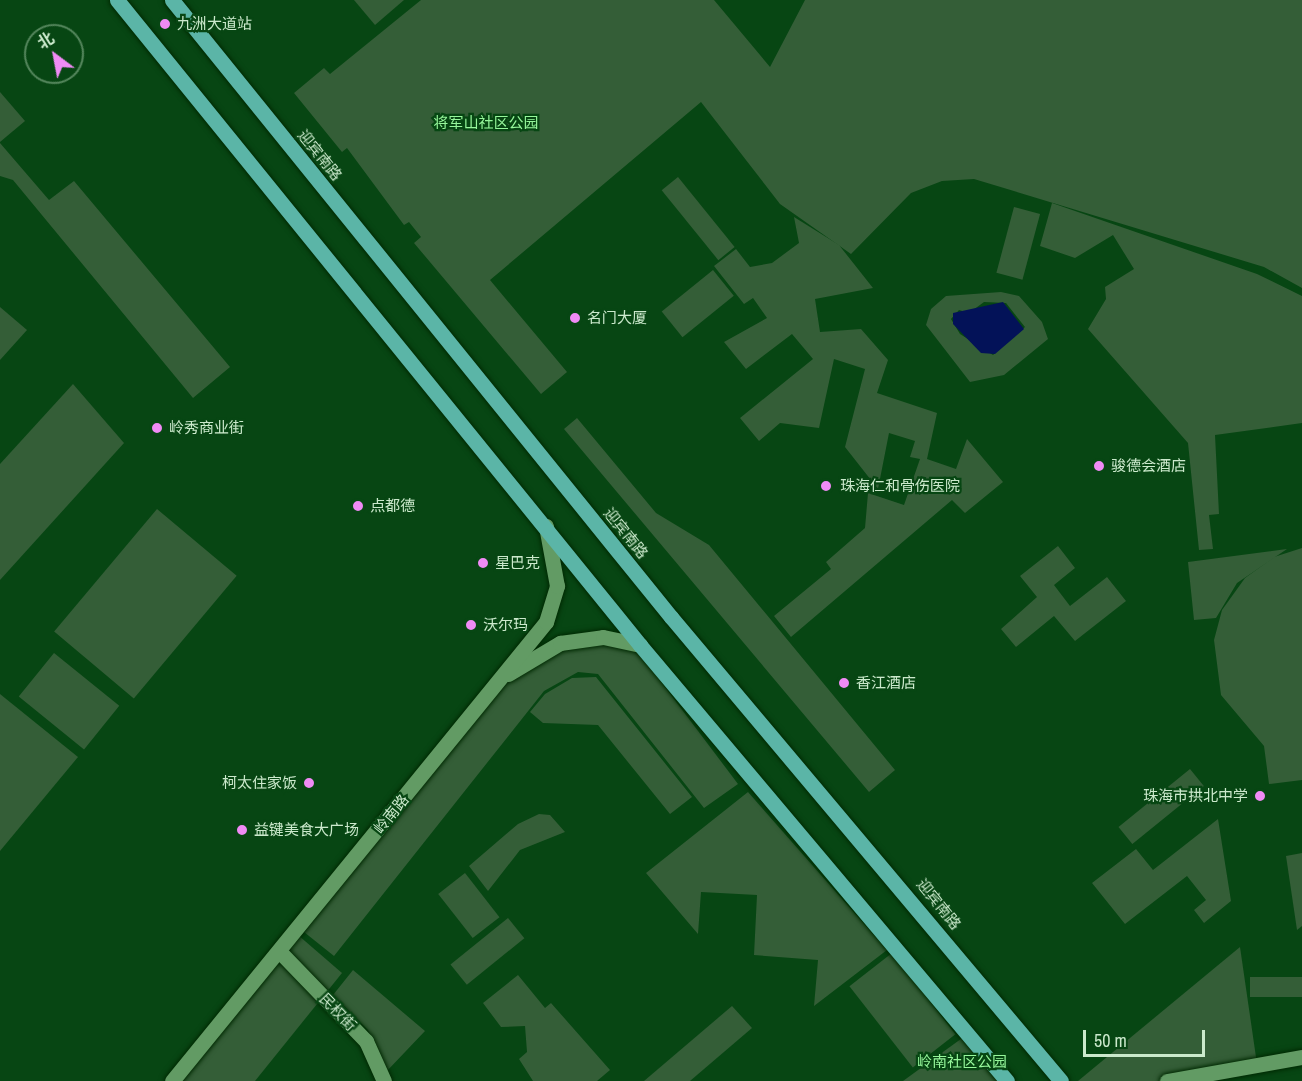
<!DOCTYPE html>
<meta charset="utf-8">
<style>
body{margin:0}
#map{position:relative;width:1302px;height:1081px;overflow:hidden;background:#074613;font-family:"Archivo Narrow","Noto Sans SC",sans-serif}
div>[style]{position:absolute}
[style*='--x']{left:calc(var(--x)*1px);top:calc(var(--y)*1px);width:calc(var(--w)*1px);rotate:calc(var(--a)*1deg)}
.green>*{inset:0;background:#345e37;transform-origin:0 0}
.water>*{inset:0;background:#031258}
.roads{filter:drop-shadow(0 0 2px #002a03) drop-shadow(0 0 2px #002a03)}
.minor>*{height:15px;margin:-7.5px;padding:0 7.5px;transform-origin:7.5px;border-radius:7.5px;background:#629b64}
.major>*{height:15px;margin:-7.5px;padding:0 7.5px;transform-origin:7.5px;border-radius:7.5px;background:#5bb5a7}
.dots>*{width:16px;height:16px;translate:-50% -50%;box-sizing:border-box;border:3px solid #074613;border-radius:50%}
span{translate:-50% -50%;white-space:nowrap;text-align:center;line-height:1.15;-webkit-text-stroke:4.5px #074613;paint-order:stroke}
.poi-label{font-size:15px;color:#cbe9cc}
.left{translate:0 -50%;text-align:left}
.right{translate:-100% -50%;text-align:right}
.park-label{font-size:15px;color:#96f79b}
.street-label{font-size:15px;color:#cbe9cc}
.north{position:absolute;left:24px;top:24px;width:60px;height:60px;box-sizing:border-box;background:#074613;border:2px solid #55875d;border-radius:50%;rotate:328deg;font-size:16px;font-weight:700;line-height:24px;text-align:center;color:#cbe9cc}
.north::after{content:'';display:block;margin:auto;width:21px;height:27px;background:#f08bf5;clip-path:polygon(50% 0,100% 100%,50% 72%,0 100%)}
.scale{position:absolute;left:1083px;top:1030px;width:122px;height:27px;box-sizing:border-box;border:3px solid #cbe9cc;border-top:0;padding-left:8px;font-size:18px;line-height:21px;white-space:nowrap;color:#cbe9cc;-webkit-text-stroke:4px #074613;paint-order:stroke}
</style>
<div id="map">
<div class="green">
<i style="clip-path:polygon(354px 0,404px 0,375px 25px)"></i>
<i style="clip-path:polygon(421px 0,714px 0,770px 67px,805px 0,1302px 0,1302px 288px,1264px 267px,974px 179px,942px 181px,911px 193px,851px 254px,780px 204px,701px 102px,490px 280px,567px 372px,541px 394px,414px 243px,421px 237px,409px 222px,404px 225px,347px 148px,342px 152px,294px 93px,324px 68px,330px 74px)"></i>
<i style="clip-path:polygon(0 92px,25px 121px,0 142px)"></i>
<i style="clip-path:polygon(0 143px,49px 200px,74px 181px,230px 367px,193px 398px,13px 180px,0 176px)"></i>
<i style="left:678px;top:177px;width:90px;height:21px;rotate:51deg"></i>
<i style="clip-path:polygon(1052px 203px,1257px 274px,1302px 296px,1302px 423px,1215px 435px,1219px 514px,1209px 515px,1213px 549px,1199px 550px,1188px 443px,1088px 329px,1106px 299px,1105px 287px,1134px 269px,1113px 235px,1075px 258px,1040px 246px)"></i>
<i style="left:1014px;top:207px;width:27px;height:68px;rotate:15deg"></i>
<i style="clip-path:polygon(794px 217px,839px 245px,873px 288px,815px 299px,820px 332px,861px 329px,888px 360px,877px 393px,937px 413px,927px 459px,956px 469px,967px 439px,1003px 482px,965px 513px,952px 500px,791px 637px,774px 616px,831px 569px,826px 562px,865px 528px,868px 493px,904px 505px,920px 459px,910px 457px,915px 441px,889px 433px,878px 489px,845px 447px,865px 369px,834px 359px,819px 428px,780px 423px,759px 441px,740px 418px,813px 359px,792px 334px,746px 369px,724px 342px,767px 318px,753px 298px,744px 304px,714px 266px,736px 249px,750px 267px,772px 263px,799px 243px)"></i>
<i style="left:713px;top:270px;width:33px;height:66px;rotate:51deg"></i>
<i style="clip-path:polygon(evenodd,1001px 292px,1019px 296px,1042px 322px,1048px 339px,1004px 375px,970px 382px,926px 325px,931px 309px,946px 296px,1001px 292px,984px 302px,1006px 303px,1025px 327px,993px 355px,960px 334px,951px 319px,959px 310px,969px 313px,984px 302px)"></i>
<i style="clip-path:polygon(0 307px,27px 330px,0 360px)"></i>
<i style="clip-path:polygon(73px 384px,124px 443px,0 580px,0 464px)"></i>
<i style="clip-path:polygon(577px 418px,656px 513px,709px 545px,895px 770px,869px 792px,564px 429px)"></i>
<i style="left:157px;top:509px;width:104px;height:160px;rotate:40deg"></i>
<i style="clip-path:polygon(1058px 546px,1075px 568px,1054px 585px,1070px 606px,1107px 577px,1126px 601px,1075px 641px,1054px 616px,1016px 647px,1001px 629px,1037px 597px,1020px 576px)"></i>
<i style="clip-path:polygon(1302px 548px,1302px 780px,1269px 784px,1264px 746px,1221px 695px,1214px 640px,1222px 610px,1245px 578px,1274px 557px)"></i>
<i style="clip-path:polygon(1287px 549px,1237px 583px,1216px 618px,1194px 620px,1188px 562px)"></i>
<i style="clip-path:polygon(602px 645px,637px 650px,738px 784px,704px 808px,598px 674px,578px 672px,544px 691px,334px 956px,304px 932px,505px 683px,562px 651px)"></i>
<i style="left:54px;top:653px;width:84px;height:56px;rotate:39deg"></i>
<i style="clip-path:polygon(596px 677px,692px 797px,670px 814px,598px 725px,543px 723px,530px 712px,545px 694px,572px 678px)"></i>
<i style="clip-path:polygon(0 694px,78px 757px,0 851px)"></i>
<i style="left:1190px;top:769px;width:22px;height:92px;rotate:51deg"></i>
<i style="clip-path:polygon(748px 792px,887px 950px,814px 1006px,818px 960px,754px 955px,757px 895px,701px 892px,698px 934px,646px 873px)"></i>
<i style="clip-path:polygon(539px 814px,550px 815px,565px 832px,520px 850px,488px 891px,469px 866px,518px 824px)"></i>
<i style="clip-path:polygon(1218px 819px,1231px 901px,1204px 923px,1194px 910px,1206px 900px,1187px 876px,1125px 924px,1092px 883px,1136px 849px,1153px 870px)"></i>
<i style="clip-path:polygon(1302px 853px,1302px 926px,1297px 930px,1286px 856px)"></i>
<i style="left:465px;top:873px;width:56px;height:34px;rotate:52deg"></i>
<i style="left:508px;top:918px;width:26px;height:74px;rotate:51deg"></i>
<i style="clip-path:polygon(298px 935px,342px 973px,255px 1081px,177px 1081px)"></i>
<i style="clip-path:polygon(1240px 947px,1257px 1064px,1165px 1081px,1078px 1081px)"></i>
<i style="left:892px;top:953px;width:103px;height:54px;rotate:52deg"></i>
<i style="clip-path:polygon(353px 970px,425px 1031px,386px 1072px,368px 1030px,333px 995px)"></i>
<i style="clip-path:polygon(518px 975px,545px 1008px,551px 1003px,610px 1070px,597px 1081px,533px 1081px,519px 1059px,527px 1052px,525px 1026px,501px 1027px,483px 1003px)"></i>
<i style="left:1302px;top:977px;width:20px;height:52px;rotate:90deg"></i>
<i style="clip-path:polygon(732px 1006px,752px 1028px,690px 1081px,644px 1081px)"></i>
<i style="clip-path:polygon(965px 1036px,1004px 1081px,903px 1081px)"></i>
</div>
<div class="water">
<i style="clip-path:polygon(1003px 302px,1024px 329px,995px 354px,981px 353px,953px 324px,953px 313px)"></i>
</div>
<div class="roads">
<div class="minor">
<i style="--x:508;--y:674;--w:61;--a:-30.8"></i>
<i style="--x:560;--y:643;--w:43;--a:-7.9"></i>
<i style="--x:603;--y:637;--w:38;--a:12"></i>
<i style="--x:280;--y:952;--w:124;--a:46"></i>
<i style="--x:366;--y:1041;--w:44;--a:65.8"></i>
<i style="--x:172;--y:1081;--w:592;--a:-50.83"></i>
<i style="--x:546;--y:622;--w:38;--a:-73"></i>
<i style="--x:557;--y:586;--w:61;--a:-100.4"></i>
<i style="--x:1167;--y:1081;--w:137;--a:-10.1"></i>
</div>
<div class="major">
<i style="--x:117;--y:0;--w:830;--a:50.96"></i>
<i style="--x:640;--y:645;--w:570;--a:49.91"></i>
<i style="--x:172;--y:0;--w:794;--a:51.04"></i>
<i style="--x:671;--y:617;--w:606;--a:49.95"></i>
</div>
</div>
<div class="dots">
<i style="left:165px;top:24px;background:#f08bf5"></i>
<i style="left:575px;top:318px;background:#f08bf5"></i>
<i style="left:157px;top:428px;background:#f08bf5"></i>
<i style="left:1099px;top:466px;background:#f08bf5"></i>
<i style="left:826px;top:486px;background:#f08bf5"></i>
<i style="left:358px;top:506px;background:#f08bf5"></i>
<i style="left:483px;top:563px;background:#f08bf5"></i>
<i style="left:471px;top:625px;background:#f08bf5"></i>
<i style="left:844px;top:683px;background:#f08bf5"></i>
<i style="left:309px;top:783px;background:#f08bf5"></i>
<i style="left:1260px;top:796px;background:#f08bf5"></i>
<i style="left:242px;top:830px;background:#f08bf5"></i>
</div>
<div class="poi-label">
<span class="left" style="left:177px;top:24px">九洲大道站</span>
<span class="left" style="left:587px;top:318px">名门大厦</span>
<span class="left" style="left:169px;top:428px">岭秀商业街</span>
<span class="left" style="left:1111px;top:466px">骏德会酒店</span>
<span class="left" style="left:840px;top:486px">珠海仁和骨伤医院</span>
<span class="left" style="left:370px;top:506px">点都德</span>
<span class="left" style="left:495px;top:563px">星巴克</span>
<span class="left" style="left:483px;top:625px">沃尔玛</span>
<span class="left" style="left:856px;top:683px">香江酒店</span>
<span class="right" style="left:297px;top:783px">柯太住家饭</span>
<span class="right" style="left:1248px;top:796px">珠海市拱北中学</span>
<span class="left" style="left:254px;top:830px">益键美食大广场</span>
</div>
<div class="park-label">
<span style="left:486px;top:123px">将军山社区公园</span>
<span style="left:962px;top:1062px">岭南社区公园</span>
</div>
<div class="street-label">
<span style="left:320px;top:155px;rotate:51deg">迎宾南路</span>
<span style="left:626px;top:533px;rotate:51deg">迎宾南路</span>
<span style="left:391px;top:814px;rotate:-51deg">岭南路</span>
<span style="left:939px;top:904px;rotate:51deg">迎宾南路</span>
<span style="left:338px;top:1012px;rotate:46deg">民权街</span>
</div>
<div class="north">北</div>
<div class="scale">50 m</div>
</div>
